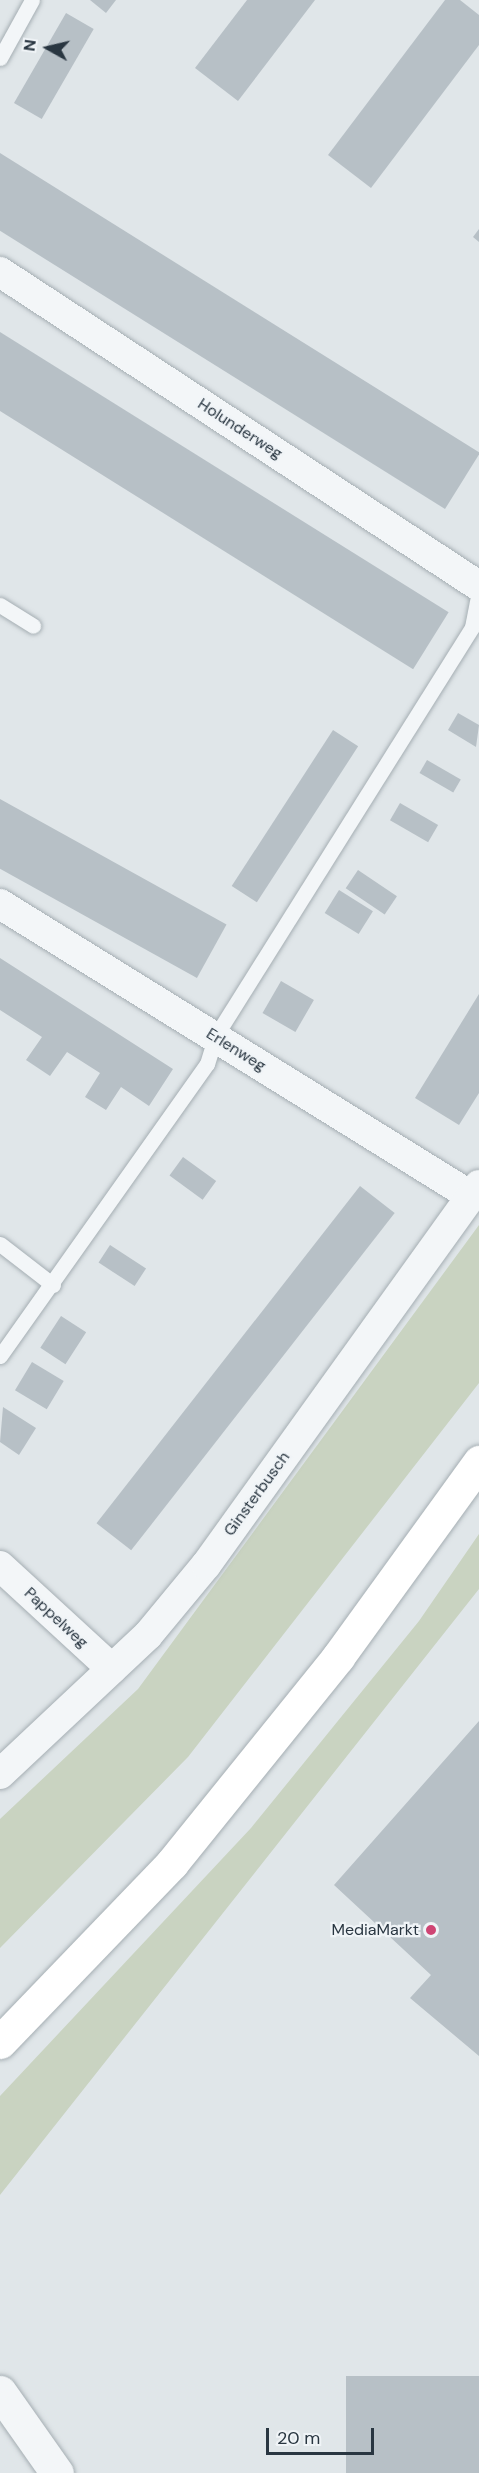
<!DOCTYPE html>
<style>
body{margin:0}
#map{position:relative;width:479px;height:2473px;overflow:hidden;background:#e0e6e9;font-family:"DM Sans",sans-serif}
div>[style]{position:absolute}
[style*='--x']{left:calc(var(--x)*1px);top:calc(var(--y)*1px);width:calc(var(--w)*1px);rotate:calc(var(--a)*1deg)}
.green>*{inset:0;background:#c9d3c1}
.building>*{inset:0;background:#b7c0c6;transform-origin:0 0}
.roads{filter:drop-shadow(0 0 2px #a5aeb3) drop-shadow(0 0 2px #a5aeb3)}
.service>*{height:15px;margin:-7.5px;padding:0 7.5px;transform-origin:7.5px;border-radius:7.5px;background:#f3f6f8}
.minor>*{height:30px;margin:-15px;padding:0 15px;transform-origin:15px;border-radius:15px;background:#f3f6f8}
.tertiary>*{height:33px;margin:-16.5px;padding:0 16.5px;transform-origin:16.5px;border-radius:16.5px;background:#f3f6f8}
.trunk>*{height:33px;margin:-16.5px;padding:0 16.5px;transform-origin:16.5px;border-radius:16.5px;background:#fff}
.dots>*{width:16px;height:16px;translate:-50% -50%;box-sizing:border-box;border:3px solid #f0f4f7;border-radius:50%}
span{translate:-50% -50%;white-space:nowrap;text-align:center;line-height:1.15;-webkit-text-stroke:4.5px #f0f4f7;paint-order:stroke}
.street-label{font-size:16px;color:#293641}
.poi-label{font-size:16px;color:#293641}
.right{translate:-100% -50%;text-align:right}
.north{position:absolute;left:18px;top:18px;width:60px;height:60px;-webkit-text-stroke:4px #f0f4f7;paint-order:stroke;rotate:278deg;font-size:16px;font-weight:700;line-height:24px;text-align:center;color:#293641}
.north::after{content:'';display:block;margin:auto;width:21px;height:27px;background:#293641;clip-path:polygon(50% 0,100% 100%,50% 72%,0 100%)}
.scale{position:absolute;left:266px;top:2428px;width:108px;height:27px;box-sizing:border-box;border:3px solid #293641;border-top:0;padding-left:8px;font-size:18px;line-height:21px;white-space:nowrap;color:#293641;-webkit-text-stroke:4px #f0f4f7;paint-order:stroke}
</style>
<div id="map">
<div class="green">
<i style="clip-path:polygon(479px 1225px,479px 1383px,188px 1757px,0 1948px,0 1819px,138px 1689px)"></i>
<i style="clip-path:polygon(479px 1534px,479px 1589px,0 2195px,0 2096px,251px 1828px,419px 1621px)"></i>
</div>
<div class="building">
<i style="clip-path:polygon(90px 0,116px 0,106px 13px)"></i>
<i style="clip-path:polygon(247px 0,315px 0,238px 101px,195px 68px)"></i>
<i style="clip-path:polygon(445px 0,460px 0,479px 15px,479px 45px,371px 188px,328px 155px)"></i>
<i style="left:66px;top:13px;width:32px;height:104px;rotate:30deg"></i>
<i style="left:0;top:153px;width:566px;height:66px;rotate:32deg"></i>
<i style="clip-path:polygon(479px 229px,479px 242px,473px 237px)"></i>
<i style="left:0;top:332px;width:529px;height:67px;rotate:32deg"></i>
<i style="clip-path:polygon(458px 713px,479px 725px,476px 747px,448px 730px)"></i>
<i style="left:333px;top:730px;width:30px;height:186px;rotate:33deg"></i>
<i style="left:427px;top:760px;width:39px;height:15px;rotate:30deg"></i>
<i style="left:0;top:799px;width:259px;height:61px;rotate:29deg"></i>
<i style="left:400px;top:803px;width:44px;height:20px;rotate:30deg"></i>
<i style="left:358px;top:870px;width:47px;height:22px;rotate:34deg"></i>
<i style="left:339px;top:890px;width:40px;height:27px;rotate:32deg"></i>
<i style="clip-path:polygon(0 958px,173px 1069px,149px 1106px,121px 1087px,106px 1110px,85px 1097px,100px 1073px,67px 1052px,50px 1076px,26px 1060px,42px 1037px,0 1010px)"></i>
<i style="left:281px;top:981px;width:38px;height:37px;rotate:30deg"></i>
<i style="clip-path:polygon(479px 994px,479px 1093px,459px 1125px,415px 1098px)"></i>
<i style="left:183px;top:1157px;width:41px;height:23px;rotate:36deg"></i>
<i style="left:360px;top:1186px;width:44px;height:428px;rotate:38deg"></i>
<i style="left:110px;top:1245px;width:43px;height:21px;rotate:33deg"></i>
<i style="left:61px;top:1316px;width:30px;height:38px;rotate:33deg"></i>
<i style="left:32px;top:1362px;width:37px;height:33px;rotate:31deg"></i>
<i style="clip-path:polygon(3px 1407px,36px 1428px,19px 1455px,0 1442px)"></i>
<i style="clip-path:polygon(479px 1721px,479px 2056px,410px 1998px,431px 1975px,334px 1885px)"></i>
<i style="left:479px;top:2376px;width:97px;height:133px;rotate:90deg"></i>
</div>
<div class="roads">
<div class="service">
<i style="--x:0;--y:58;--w:66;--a:-61.1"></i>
<i style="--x:0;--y:605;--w:39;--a:32"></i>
<i style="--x:0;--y:1244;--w:67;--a:37.7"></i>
<i style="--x:0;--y:1356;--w:358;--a:-54.7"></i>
<i style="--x:207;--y:1064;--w:28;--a:-73"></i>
<i style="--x:215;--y:1037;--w:484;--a:-57.9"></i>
<i style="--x:472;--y:627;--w:37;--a:-79"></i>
</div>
<div class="minor">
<i style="--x:0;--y:272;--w:573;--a:33.25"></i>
<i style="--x:0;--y:904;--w:554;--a:31.8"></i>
<i style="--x:0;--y:1566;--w:152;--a:42.6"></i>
<i style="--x:0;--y:1774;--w:203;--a:-43.2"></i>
<i style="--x:148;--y:1635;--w:91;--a:-50.4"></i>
<i style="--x:206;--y:1565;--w:468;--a:-54.3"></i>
</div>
<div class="tertiary">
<i style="--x:0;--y:2392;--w:99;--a:54.9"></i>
</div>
<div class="trunk">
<i style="--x:0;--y:2042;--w:248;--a:-46.1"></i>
<i style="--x:172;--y:1863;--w:265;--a:-51.1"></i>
<i style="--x:338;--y:1657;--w:241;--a:-54.1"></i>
</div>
</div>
<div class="dots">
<i style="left:431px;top:1930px;background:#cf4574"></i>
</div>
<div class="street-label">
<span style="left:240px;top:429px;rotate:33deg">Holunderweg</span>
<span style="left:236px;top:1050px;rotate:32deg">Erlenweg</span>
<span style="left:257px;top:1494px;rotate:-54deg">Ginsterbusch</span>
<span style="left:56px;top:1618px;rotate:43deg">Pappelweg</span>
</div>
<div class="poi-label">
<span class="right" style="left:419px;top:1930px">MediaMarkt</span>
</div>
<div class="north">N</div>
<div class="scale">20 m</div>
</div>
